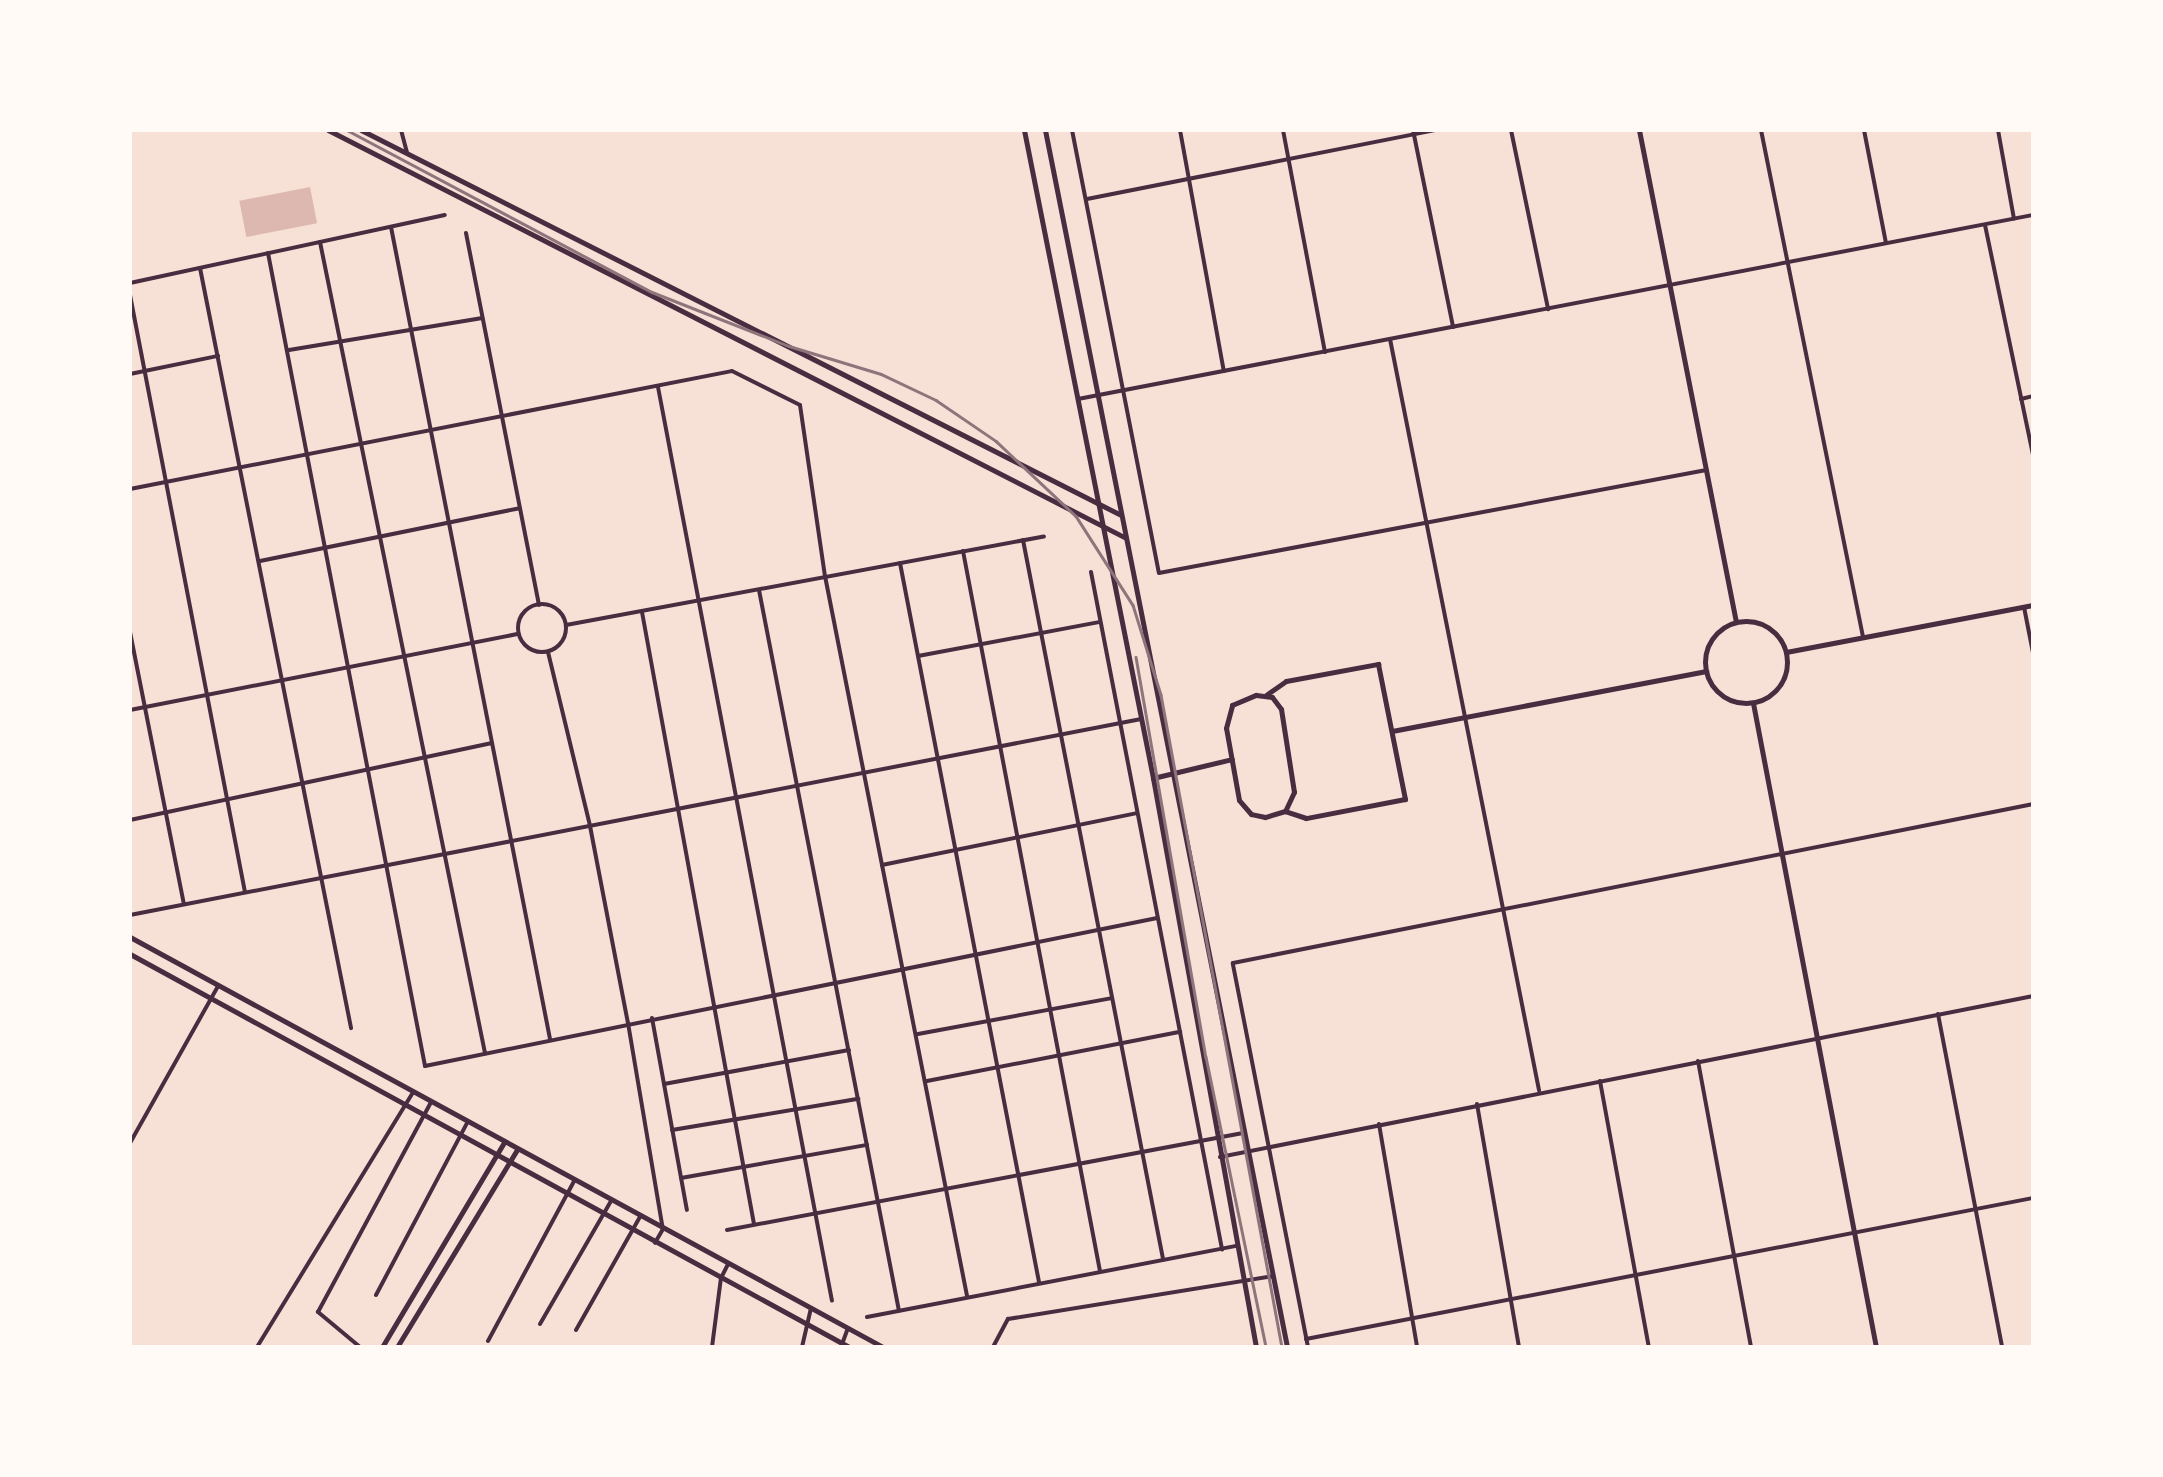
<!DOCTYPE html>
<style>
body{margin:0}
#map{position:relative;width:2163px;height:1477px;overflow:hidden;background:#f7e1d7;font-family:Lato,sans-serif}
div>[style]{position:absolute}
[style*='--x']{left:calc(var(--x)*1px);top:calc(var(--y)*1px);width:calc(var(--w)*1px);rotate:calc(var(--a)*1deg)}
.water>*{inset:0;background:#dcb8b0;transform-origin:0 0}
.minor>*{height:4px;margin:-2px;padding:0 2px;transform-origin:2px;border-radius:2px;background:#4a2c40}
.minor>.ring{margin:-2px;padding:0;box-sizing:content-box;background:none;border:4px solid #4a2c40;border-radius:50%}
.tertiary>*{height:5px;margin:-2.5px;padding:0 2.5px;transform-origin:2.5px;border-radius:2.5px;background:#4a2c40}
.tertiary>.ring{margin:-2.5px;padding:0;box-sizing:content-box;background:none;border:5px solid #4a2c40;border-radius:50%}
.rail>*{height:2.5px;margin:-1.25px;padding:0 1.25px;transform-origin:1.25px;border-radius:1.25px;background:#8f747c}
span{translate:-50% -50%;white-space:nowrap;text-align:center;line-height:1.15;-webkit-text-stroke:8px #fffaf5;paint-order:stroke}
.frame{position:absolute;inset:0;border:132px solid #fffaf5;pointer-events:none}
</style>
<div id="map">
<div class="water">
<i style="left:310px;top:187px;width:37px;height:72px;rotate:79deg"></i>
</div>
<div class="minor">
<i style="--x:401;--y:130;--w:24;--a:75"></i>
<i style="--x:1072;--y:130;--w:451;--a:78.9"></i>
<i style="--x:1159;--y:573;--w:557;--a:-10.66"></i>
<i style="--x:1180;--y:130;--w:245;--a:79.7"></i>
<i style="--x:1283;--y:130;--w:226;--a:79.3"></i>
<i style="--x:1413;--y:130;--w:201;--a:78.5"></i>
<i style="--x:1511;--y:130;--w:183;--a:78.3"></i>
<i style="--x:1761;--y:130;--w:517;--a:78.62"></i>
<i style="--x:1864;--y:130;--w:115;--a:79"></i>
<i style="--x:1998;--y:130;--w:90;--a:79.8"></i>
<i style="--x:1087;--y:199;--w:356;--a:-11.2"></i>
<i style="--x:1985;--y:225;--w:234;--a:78.2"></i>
<i style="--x:391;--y:227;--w:827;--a:78.92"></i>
<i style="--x:466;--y:233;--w:379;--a:78.9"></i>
<i style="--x:320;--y:242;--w:828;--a:78.5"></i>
<i style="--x:268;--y:253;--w:828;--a:79.07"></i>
<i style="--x:425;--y:1066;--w:747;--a:-11.43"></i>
<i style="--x:200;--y:268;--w:775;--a:78.76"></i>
<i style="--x:130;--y:283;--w:322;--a:-12.2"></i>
<i style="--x:130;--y:295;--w:608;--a:79.1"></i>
<i style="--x:1390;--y:339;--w:766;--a:78.78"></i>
<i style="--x:289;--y:350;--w:196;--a:-9.4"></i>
<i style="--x:130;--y:374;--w:90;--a:-11.6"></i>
<i style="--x:658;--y:387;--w:930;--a:79.22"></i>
<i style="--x:1078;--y:399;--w:973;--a:-10.91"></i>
<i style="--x:2021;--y:399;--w:12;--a:-14"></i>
<i style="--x:130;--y:489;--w:613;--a:-11.09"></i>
<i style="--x:732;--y:371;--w:76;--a:26.6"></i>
<i style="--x:800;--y:405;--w:173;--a:81.7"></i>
<i style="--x:825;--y:576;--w:734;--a:78.84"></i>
<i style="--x:1023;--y:540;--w:733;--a:78.98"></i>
<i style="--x:963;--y:551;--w:733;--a:79.23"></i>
<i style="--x:260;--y:561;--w:265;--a:-11.5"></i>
<i style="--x:900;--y:563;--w:732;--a:79.06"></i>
<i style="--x:1091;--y:572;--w:690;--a:79.05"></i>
<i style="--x:759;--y:590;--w:734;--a:79.01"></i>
<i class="ring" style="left:518px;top:604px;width:44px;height:44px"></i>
<i style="--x:2024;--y:607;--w:47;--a:78.9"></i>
<i style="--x:642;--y:612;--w:622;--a:79.63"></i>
<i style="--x:566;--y:625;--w:486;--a:-10.5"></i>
<i style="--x:130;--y:632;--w:277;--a:78.8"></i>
<i style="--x:548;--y:652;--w:179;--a:76.4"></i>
<i style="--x:590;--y:826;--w:201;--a:79.1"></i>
<i style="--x:628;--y:1023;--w:209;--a:80.4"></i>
<i style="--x:663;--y:1229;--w:16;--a:120"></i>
<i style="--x:918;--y:656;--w:184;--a:-10.6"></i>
<i style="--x:130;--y:710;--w:396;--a:-11.1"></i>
<i style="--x:130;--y:820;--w:370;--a:-12"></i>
<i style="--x:882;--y:865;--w:260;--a:-11.5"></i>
<i style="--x:130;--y:915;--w:1030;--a:-10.97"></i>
<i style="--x:1938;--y:1014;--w:339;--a:79.1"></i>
<i style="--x:652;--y:1018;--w:195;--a:79.7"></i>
<i style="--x:918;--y:1034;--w:197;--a:-10.5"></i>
<i style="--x:1698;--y:1061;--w:291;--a:79.5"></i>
<i style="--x:927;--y:1081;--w:258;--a:-11"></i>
<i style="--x:1600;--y:1081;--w:270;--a:79.6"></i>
<i style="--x:664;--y:1084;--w:188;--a:-10.4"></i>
<i style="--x:1477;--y:1104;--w:247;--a:80.2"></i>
<i style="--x:1379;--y:1124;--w:226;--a:80.3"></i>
<i style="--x:672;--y:1130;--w:189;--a:-9.5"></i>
<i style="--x:130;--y:1143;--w:180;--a:-60.7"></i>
<i style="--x:1220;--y:1157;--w:829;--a:-11.2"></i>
<i style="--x:681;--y:1178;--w:189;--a:-10.1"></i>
<i style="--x:727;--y:1230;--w:525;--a:-10.65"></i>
<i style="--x:376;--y:1295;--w:195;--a:-62.1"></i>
<i style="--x:867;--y:1317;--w:376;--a:-10.9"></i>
<i style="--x:540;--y:1324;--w:142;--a:-60"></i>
<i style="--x:576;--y:1330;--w:130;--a:-60.5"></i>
<i style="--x:1306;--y:1339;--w:741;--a:-10.98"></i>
<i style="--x:488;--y:1341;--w:182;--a:-61.7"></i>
<i style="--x:257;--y:1347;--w:299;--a:-58.5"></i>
<i style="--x:360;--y:1347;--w:55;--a:-140.2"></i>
<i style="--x:318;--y:1312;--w:238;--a:-61.7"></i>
<i style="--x:712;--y:1347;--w:70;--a:-82.6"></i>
<i style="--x:721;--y:1278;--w:16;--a:-63"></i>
<i style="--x:802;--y:1347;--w:40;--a:-77"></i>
<i style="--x:841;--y:1347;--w:20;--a:-70"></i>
<i style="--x:993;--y:1347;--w:32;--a:-62"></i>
<i style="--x:1008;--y:1319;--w:268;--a:-9.2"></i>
<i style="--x:1308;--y:1347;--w:391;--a:-101.1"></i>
<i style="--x:1233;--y:963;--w:816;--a:-11.24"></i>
</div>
<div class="tertiary">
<i style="--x:328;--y:130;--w:896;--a:27.08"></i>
<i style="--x:361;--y:130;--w:852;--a:26.87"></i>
<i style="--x:1024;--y:130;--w:661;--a:78.74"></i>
<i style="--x:1153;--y:778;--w:578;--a:79.74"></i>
<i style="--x:1045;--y:130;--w:1241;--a:78.75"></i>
<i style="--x:1639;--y:130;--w:501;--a:78.85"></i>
<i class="ring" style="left:1705px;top:621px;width:77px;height:77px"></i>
<i style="--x:1786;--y:652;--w:251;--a:-10.8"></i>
<i style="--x:1256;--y:695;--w:16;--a:7"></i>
<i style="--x:1272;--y:697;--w:15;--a:53"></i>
<i style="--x:1281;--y:709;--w:84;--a:81.1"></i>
<i style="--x:1294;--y:792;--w:21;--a:115"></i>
<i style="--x:1285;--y:811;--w:21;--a:163"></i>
<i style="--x:1265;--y:817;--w:14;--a:-168"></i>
<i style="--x:1251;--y:814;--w:18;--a:-131"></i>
<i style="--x:1239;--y:800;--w:73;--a:-100.2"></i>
<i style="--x:1226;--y:728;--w:24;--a:-75"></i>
<i style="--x:1232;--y:705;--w:26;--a:-23"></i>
<i style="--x:1266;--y:695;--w:24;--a:-35"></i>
<i style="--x:1286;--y:681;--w:94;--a:-10.5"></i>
<i style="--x:1378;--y:664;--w:138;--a:78.7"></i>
<i style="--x:1405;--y:799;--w:101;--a:169.1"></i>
<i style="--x:1306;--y:818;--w:22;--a:-162"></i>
<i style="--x:1753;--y:703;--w:656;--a:79.19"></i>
<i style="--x:1392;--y:731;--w:320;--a:-10.8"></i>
<i style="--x:1153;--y:778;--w:81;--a:-13.5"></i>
<i style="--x:130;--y:937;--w:857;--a:28.57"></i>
<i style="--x:130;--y:954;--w:819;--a:28.66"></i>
<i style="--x:382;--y:1347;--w:239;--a:-59.2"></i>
<i style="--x:397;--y:1347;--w:231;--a:-58.7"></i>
</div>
<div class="rail">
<i style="--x:347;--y:130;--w:345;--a:28"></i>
<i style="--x:652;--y:292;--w:147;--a:21.5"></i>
<i style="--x:789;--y:346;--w:96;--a:16.9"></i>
<i style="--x:881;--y:374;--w:61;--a:25.3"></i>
<i style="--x:936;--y:400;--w:73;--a:34.3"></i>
<i style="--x:996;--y:441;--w:110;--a:43.2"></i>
<i style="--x:1076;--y:516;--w:106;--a:57.4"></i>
<i style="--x:1133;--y:605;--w:94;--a:72.7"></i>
<i style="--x:1161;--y:695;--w:663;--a:79.49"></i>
<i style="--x:1136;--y:657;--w:406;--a:80.1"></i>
<i style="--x:1206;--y:1057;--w:296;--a:78.3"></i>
</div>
<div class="frame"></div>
</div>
